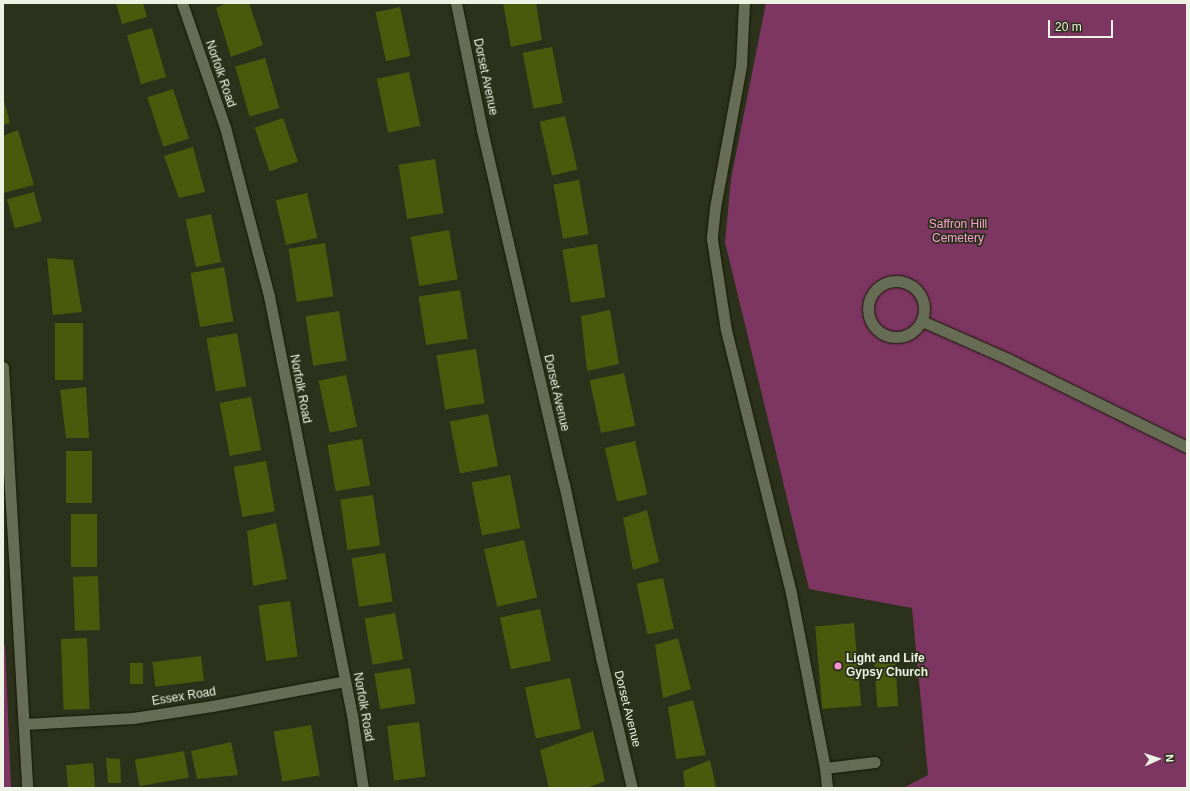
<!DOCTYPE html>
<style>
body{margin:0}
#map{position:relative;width:1190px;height:791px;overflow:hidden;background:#2c311b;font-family:Helvetica,sans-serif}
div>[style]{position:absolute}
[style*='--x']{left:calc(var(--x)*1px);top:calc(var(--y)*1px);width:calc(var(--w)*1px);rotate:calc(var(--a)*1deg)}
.green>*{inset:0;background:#7d3561}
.building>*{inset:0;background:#4b590d;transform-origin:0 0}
.roads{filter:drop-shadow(0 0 1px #141904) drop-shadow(0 0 1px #141904)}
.service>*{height:11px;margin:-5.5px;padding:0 5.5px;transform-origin:5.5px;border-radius:5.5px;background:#666d54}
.service>.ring{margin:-5.5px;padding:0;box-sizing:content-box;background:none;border:11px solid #666d54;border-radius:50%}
.minor>*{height:11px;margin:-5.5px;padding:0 5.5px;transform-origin:5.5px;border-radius:5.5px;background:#666d54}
.dots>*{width:11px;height:11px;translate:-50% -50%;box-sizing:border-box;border:2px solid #2c311b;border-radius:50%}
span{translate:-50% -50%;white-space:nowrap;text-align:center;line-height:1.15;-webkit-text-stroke:3.5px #2c311b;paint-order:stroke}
.street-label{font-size:12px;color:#eef2e4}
.park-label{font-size:12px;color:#faa2d4}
.poi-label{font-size:12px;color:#eef2e4;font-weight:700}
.left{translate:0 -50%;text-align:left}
.frame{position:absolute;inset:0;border:4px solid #eef2e4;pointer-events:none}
.north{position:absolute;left:1138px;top:739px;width:40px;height:40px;-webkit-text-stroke:3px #2c311b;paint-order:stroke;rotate:87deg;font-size:11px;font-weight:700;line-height:16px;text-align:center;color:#eef2e4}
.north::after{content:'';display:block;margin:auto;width:14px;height:18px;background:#eef2e4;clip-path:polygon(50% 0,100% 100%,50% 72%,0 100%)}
.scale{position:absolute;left:1048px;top:20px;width:65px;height:18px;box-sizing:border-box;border:2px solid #eef2e4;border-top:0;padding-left:5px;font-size:12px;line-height:14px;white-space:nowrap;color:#eef2e4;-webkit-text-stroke:3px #2c311b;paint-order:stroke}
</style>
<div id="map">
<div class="green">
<i style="clip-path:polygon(766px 3px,1187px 3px,1187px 788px,903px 788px,928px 775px,912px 608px,809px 589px,725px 242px,731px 179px)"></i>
<i style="clip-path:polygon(3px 645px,5px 645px,11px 788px,3px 788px)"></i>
</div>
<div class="building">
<i style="clip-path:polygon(116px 3px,143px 3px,147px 17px,122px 24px)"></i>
<i style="clip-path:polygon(227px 3px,249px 3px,263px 45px,231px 57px,216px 8px)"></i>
<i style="clip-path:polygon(503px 3px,536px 3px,542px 40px,511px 47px)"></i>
<i style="left:400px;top:7px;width:50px;height:25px;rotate:78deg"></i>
<i style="left:152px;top:28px;width:51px;height:26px;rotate:74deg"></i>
<i style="left:552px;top:47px;width:57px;height:30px;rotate:79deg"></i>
<i style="left:265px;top:58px;width:52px;height:31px;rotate:74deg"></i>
<i style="left:409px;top:72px;width:55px;height:33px;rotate:78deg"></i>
<i style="left:173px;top:89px;width:52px;height:27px;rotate:72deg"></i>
<i style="clip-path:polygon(3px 97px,10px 123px,3px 125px)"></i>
<i style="left:565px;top:116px;width:55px;height:26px;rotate:77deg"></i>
<i style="left:283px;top:118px;width:46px;height:30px;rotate:71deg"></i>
<i style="clip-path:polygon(18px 130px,34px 185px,3px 193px,3px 136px)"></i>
<i style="clip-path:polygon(193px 147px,205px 192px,179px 198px,164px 156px)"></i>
<i style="left:435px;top:159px;width:55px;height:37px;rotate:81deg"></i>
<i style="left:579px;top:180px;width:55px;height:26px;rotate:80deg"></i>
<i style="left:34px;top:192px;width:30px;height:28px;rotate:75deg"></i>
<i style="left:307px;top:193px;width:46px;height:32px;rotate:77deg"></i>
<i style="left:211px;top:214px;width:49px;height:26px;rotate:78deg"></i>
<i style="left:449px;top:230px;width:50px;height:39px;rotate:80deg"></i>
<i style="left:325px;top:243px;width:54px;height:37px;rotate:81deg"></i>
<i style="left:597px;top:244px;width:54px;height:35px;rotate:81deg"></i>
<i style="clip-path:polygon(47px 258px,73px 260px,82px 312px,53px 315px)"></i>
<i style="left:224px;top:267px;width:55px;height:34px;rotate:80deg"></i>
<i style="left:460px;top:290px;width:49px;height:42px;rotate:81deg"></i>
<i style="clip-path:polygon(610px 310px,619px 364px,587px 371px,581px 316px)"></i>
<i style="left:339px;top:311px;width:50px;height:34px;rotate:81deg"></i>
<i style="left:55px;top:323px;width:28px;height:57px"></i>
<i style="left:237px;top:333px;width:54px;height:31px;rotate:80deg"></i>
<i style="left:476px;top:349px;width:55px;height:40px;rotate:81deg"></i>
<i style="left:624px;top:373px;width:54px;height:35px;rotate:78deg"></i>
<i style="left:346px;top:375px;width:53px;height:28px;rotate:78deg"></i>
<i style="clip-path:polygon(86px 387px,89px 438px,66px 438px,60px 390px)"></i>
<i style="left:251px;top:397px;width:54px;height:32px;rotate:79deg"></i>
<i style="left:488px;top:414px;width:53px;height:39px;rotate:79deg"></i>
<i style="left:362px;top:439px;width:47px;height:35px;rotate:80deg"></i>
<i style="left:635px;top:441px;width:55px;height:31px;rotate:77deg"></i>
<i style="left:66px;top:451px;width:26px;height:52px"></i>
<i style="left:266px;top:461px;width:51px;height:33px;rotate:80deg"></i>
<i style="left:510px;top:475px;width:54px;height:39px;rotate:79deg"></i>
<i style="left:373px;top:495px;width:51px;height:33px;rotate:82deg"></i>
<i style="clip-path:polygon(647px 510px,659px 562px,633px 570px,623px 518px)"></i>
<i style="left:97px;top:514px;width:53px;height:26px;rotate:90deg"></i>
<i style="clip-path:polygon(276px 523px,287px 579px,253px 586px,247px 531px)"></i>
<i style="left:524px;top:540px;width:59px;height:41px;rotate:77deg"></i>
<i style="left:385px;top:553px;width:49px;height:34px;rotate:81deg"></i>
<i style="left:98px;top:576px;width:54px;height:25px;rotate:88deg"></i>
<i style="left:663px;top:578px;width:52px;height:27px;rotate:78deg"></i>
<i style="left:290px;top:601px;width:56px;height:32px;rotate:82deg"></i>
<i style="left:540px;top:609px;width:53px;height:41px;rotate:78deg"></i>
<i style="left:395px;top:613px;width:47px;height:31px;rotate:80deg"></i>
<i style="left:854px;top:623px;width:83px;height:39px;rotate:85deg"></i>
<i style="left:87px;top:638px;width:71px;height:26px;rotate:88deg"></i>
<i style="clip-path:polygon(678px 638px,691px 689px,663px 698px,655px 645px)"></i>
<i style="left:201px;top:656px;width:25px;height:49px;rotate:83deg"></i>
<i style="left:895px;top:659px;width:47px;height:21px;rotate:86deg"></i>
<i style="left:130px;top:663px;width:13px;height:21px"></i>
<i style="left:410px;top:668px;width:36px;height:36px;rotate:81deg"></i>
<i style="left:570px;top:678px;width:52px;height:46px;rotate:78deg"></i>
<i style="clip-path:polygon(693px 700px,706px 755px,676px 759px,668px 707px)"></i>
<i style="left:419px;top:722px;width:55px;height:32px;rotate:83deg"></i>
<i style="left:311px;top:725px;width:51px;height:38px;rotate:80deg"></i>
<i style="clip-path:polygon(593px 731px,605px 781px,587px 788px,549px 788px,540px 750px)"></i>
<i style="clip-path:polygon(231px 742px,238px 775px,197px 779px,191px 751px)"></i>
<i style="left:184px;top:751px;width:27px;height:50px;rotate:80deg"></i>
<i style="clip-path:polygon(106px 758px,120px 759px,121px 783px,108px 783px)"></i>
<i style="clip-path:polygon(710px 760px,716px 788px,685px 788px,683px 771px)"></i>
<i style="left:93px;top:763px;width:25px;height:27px;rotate:85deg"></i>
</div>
<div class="roads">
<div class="service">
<i style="--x:744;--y:3;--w:63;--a:92.7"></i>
<i style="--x:741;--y:66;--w:144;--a:100.4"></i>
<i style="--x:715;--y:208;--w:31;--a:96"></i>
<i style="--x:712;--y:239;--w:92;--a:81.3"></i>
<i style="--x:726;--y:330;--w:271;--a:76.1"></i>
<i style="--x:791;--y:593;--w:178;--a:79"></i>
<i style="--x:825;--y:768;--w:20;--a:84"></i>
<i class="ring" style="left:868px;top:281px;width:45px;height:45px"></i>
<i style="--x:922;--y:321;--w:94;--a:23.8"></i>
<i style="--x:1008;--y:359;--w:199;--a:26.2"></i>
<i style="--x:825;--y:768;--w:50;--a:-6.8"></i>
</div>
<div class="minor">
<i style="--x:182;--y:3;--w:131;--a:70.9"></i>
<i style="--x:225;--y:127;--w:175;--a:75.4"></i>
<i style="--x:269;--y:296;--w:434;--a:78.8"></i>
<i style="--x:353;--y:722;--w:67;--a:81.4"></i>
<i style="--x:456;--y:3;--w:130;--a:78.4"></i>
<i style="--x:482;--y:130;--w:363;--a:77"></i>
<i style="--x:564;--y:484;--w:177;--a:77.9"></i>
<i style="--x:601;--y:657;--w:135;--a:76.7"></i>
<i style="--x:3;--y:367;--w:422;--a:86.7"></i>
<i style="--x:24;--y:724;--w:109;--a:-3.2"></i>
<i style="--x:133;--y:718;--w:80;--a:-8.6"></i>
<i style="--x:212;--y:706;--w:135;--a:-10.6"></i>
</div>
</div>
<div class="dots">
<i style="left:838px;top:666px;background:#f790cd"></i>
</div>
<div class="street-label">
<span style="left:220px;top:74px;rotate:71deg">Norfolk Road</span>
<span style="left:485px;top:77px;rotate:78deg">Dorset Avenue</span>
<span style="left:300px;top:389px;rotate:79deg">Norfolk Road</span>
<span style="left:556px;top:393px;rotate:77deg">Dorset Avenue</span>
<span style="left:184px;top:697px;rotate:-9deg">Essex Road</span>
<span style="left:363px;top:707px;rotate:80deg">Norfolk Road</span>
<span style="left:627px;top:709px;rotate:76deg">Dorset Avenue</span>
</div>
<div class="park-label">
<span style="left:958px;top:232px">Saffron Hill<br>Cemetery</span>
</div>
<div class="poi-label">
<span class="left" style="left:846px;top:666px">Light and Life<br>Gypsy Church</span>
</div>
<div class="frame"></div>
<div class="north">N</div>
<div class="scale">20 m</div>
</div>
